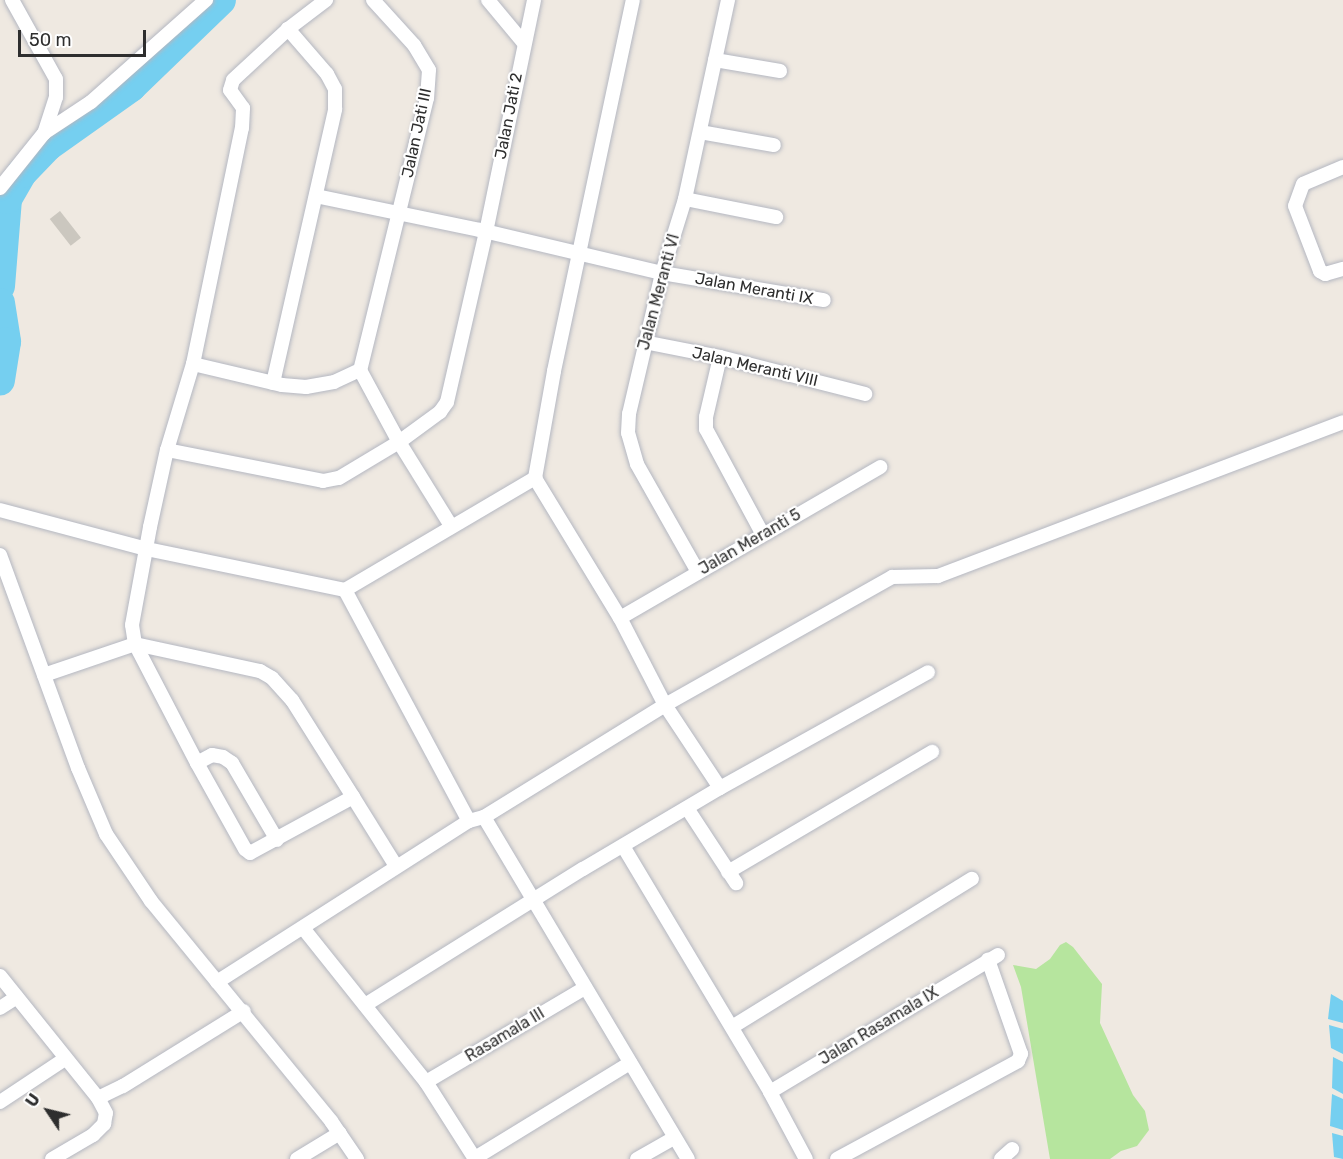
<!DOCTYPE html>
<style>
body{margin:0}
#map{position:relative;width:1343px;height:1159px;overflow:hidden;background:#efe9e1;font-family:Rubik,sans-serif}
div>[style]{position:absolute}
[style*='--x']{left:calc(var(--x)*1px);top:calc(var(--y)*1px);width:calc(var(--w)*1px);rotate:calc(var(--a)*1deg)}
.green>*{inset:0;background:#b6e59e}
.water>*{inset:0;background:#75cff0}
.river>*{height:30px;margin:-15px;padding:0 15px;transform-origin:15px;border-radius:15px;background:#75cff0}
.building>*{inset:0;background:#cbc7bf;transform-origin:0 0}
.roads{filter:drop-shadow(0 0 2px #b4b7c1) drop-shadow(0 0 2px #b4b7c1)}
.minor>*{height:14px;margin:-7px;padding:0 7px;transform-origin:7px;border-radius:7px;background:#fff}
span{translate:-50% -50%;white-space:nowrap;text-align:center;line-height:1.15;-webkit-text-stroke:4.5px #fff;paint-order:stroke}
.street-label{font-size:16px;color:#2e2e2e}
.north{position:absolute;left:18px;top:1081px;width:60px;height:60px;-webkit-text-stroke:4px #fff;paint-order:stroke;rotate:305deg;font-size:16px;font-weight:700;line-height:24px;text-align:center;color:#2e2e2e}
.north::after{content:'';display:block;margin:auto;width:21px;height:27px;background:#2e2e2e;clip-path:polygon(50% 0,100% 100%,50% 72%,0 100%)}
.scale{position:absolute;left:18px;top:30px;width:128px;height:27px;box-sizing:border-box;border:3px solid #2e2e2e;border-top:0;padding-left:8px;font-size:18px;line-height:21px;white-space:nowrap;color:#2e2e2e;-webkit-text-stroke:4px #fff;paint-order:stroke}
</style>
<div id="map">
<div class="green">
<i style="clip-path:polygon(1066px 942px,1073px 947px,1102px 984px,1100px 1023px,1133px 1095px,1145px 1111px,1149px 1130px,1137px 1146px,1121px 1151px,1110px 1159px,1050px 1159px,1021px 987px,1013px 965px,1036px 969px,1050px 959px,1060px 945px)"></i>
</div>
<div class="water">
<i style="clip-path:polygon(1331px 994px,1343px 1001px,1343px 1023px,1328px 1019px)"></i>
<i style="clip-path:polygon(1329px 1025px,1343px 1029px,1343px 1054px,1331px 1048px)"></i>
<i style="clip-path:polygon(1333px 1057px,1343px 1062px,1343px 1094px,1332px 1088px)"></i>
<i style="clip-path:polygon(1332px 1094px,1343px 1099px,1343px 1130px,1330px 1126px)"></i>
<i style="clip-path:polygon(1332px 1133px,1343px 1136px,1343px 1159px,1334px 1157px)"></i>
</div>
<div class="river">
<i style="--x:0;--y:286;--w:87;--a:-85.4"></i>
<i style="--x:7;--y:199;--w:30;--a:-60"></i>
<i style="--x:22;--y:173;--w:37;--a:-46"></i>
<i style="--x:48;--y:146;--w:102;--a:-35.4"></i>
<i style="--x:131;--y:87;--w:125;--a:-44"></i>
<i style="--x:0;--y:303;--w:39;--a:81"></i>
<i style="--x:6;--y:342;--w:39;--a:99"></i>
</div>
<div class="building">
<i style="left:60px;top:211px;width:34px;height:13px;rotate:52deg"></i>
</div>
<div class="roads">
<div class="minor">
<i style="--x:12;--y:0;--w:90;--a:60.9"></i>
<i style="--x:56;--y:79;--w:18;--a:90"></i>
<i style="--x:56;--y:97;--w:38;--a:108"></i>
<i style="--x:373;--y:0;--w:61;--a:47.7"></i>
<i style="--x:414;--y:45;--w:29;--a:59"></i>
<i style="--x:429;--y:70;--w:28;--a:94"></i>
<i style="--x:427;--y:98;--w:280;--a:103.8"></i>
<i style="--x:360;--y:370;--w:82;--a:61.6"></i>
<i style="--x:399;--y:442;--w:99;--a:58.2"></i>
<i style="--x:488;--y:0;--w:55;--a:50.2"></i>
<i style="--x:715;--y:60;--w:66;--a:9.6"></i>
<i style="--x:700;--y:132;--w:75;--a:10"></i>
<i style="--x:1343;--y:167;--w:43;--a:157"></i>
<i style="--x:1303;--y:184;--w:23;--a:110"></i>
<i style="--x:1295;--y:206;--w:70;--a:69"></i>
<i style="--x:1320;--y:271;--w:6;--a:31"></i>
<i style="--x:1325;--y:274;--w:19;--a:-16"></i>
<i style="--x:0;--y:188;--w:70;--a:-51.3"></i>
<i style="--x:44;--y:133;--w:56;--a:-33.4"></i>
<i style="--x:91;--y:102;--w:154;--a:-41.6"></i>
<i style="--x:316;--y:196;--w:167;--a:11.7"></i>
<i style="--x:480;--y:230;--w:187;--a:13.3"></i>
<i style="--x:662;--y:273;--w:164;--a:9.5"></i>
<i style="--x:685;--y:199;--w:93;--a:11.2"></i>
<i style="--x:644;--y:342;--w:77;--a:11.2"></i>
<i style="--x:720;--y:357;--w:150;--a:14.3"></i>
<i style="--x:720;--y:357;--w:62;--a:103.1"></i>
<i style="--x:706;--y:417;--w:12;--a:90"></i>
<i style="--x:706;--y:429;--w:118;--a:61.7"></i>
<i style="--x:193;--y:364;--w:91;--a:13.3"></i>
<i style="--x:282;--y:385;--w:24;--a:5"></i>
<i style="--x:306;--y:387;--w:28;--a:-10"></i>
<i style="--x:334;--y:382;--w:29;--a:-25"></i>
<i style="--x:273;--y:383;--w:281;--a:-77.2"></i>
<i style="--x:335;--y:109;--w:20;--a:-90"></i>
<i style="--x:335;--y:89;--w:17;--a:-118"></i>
<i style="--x:327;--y:74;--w:60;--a:-130.9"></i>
<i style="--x:167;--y:450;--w:159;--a:11.2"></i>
<i style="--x:323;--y:481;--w:16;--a:-11"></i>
<i style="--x:339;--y:478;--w:70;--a:-31"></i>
<i style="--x:399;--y:442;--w:51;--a:-36.2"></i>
<i style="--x:440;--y:412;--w:12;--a:-55"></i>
<i style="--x:447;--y:402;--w:174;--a:-77.1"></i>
<i style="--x:486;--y:232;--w:237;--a:-78.3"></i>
<i style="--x:0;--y:510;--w:152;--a:14.9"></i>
<i style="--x:147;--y:549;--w:202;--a:11.7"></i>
<i style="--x:345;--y:590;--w:221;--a:-30.5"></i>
<i style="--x:0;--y:555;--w:227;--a:69.9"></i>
<i style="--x:78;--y:768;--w:72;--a:67"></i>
<i style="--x:106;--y:834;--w:81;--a:56.1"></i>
<i style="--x:151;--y:901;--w:284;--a:50.7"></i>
<i style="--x:331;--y:1121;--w:46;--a:55.6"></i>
<i style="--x:698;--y:572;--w:124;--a:-119.5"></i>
<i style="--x:637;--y:464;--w:32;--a:-106"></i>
<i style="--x:628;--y:433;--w:19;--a:-87"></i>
<i style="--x:629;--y:414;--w:145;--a:-76.8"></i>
<i style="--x:662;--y:273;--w:77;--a:-72.7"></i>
<i style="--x:685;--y:199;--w:204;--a:-77.8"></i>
<i style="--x:345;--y:590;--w:262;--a:61.8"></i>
<i style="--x:620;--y:618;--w:301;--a:-30.1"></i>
<i style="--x:44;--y:675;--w:96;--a:-18.8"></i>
<i style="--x:135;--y:644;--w:19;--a:-99"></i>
<i style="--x:132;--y:625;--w:100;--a:-79.6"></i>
<i style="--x:150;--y:527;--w:79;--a:-77.6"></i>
<i style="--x:167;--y:450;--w:90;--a:-73.2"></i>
<i style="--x:193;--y:364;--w:241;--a:-78.3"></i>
<i style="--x:242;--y:128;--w:20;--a:-87"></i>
<i style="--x:243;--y:108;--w:22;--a:-126"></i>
<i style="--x:230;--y:90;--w:10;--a:-73"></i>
<i style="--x:233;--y:80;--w:75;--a:-42.8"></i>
<i style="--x:288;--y:29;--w:48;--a:-37.3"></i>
<i style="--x:197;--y:763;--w:17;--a:-28"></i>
<i style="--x:212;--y:755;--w:11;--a:10"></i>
<i style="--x:223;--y:757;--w:11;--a:34"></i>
<i style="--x:232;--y:763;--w:89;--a:59.7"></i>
<i style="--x:720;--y:788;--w:100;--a:-123.5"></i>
<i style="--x:665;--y:705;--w:261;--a:-29.4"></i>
<i style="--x:892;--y:577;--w:46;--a:-1.2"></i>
<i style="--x:938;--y:576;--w:433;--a:-20.8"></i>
<i style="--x:353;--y:797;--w:117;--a:151.5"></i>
<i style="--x:250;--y:853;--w:6;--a:-141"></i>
<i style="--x:245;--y:849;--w:98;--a:-119.2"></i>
<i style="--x:197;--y:763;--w:134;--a:-117.5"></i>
<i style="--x:135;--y:644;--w:128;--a:12.2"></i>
<i style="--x:260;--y:671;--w:14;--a:30"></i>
<i style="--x:272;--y:678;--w:30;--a:48"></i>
<i style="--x:292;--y:700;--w:115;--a:57.8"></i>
<i style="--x:353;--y:797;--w:81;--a:58.1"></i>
<i style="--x:687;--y:808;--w:90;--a:56.8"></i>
<i style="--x:484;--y:817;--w:398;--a:59.2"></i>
<i style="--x:623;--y:846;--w:287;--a:59.1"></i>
<i style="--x:770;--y:1092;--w:76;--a:61.8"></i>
<i style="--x:728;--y:872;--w:237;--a:-30.5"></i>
<i style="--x:303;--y:928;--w:197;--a:51.4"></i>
<i style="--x:426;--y:1082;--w:91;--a:57.5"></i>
<i style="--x:0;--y:976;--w:156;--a:51.2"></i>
<i style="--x:217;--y:982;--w:299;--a:-32.6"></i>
<i style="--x:469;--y:821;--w:16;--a:-15"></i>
<i style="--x:484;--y:817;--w:213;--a:-31.7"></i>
<i style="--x:665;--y:705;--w:98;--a:-117.3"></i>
<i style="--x:620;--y:618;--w:164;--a:-121.3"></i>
<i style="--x:535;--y:478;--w:109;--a:-79.9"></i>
<i style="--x:554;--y:371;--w:379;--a:-78"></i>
<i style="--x:365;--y:1005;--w:257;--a:-32"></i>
<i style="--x:583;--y:869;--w:159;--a:-30.6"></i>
<i style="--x:720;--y:788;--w:238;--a:-29.1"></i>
<i style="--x:0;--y:1008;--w:20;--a:-33"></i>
<i style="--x:732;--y:1027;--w:282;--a:-31.7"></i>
<i style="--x:426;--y:1082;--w:185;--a:-30.6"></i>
<i style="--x:770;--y:1092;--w:266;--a:-31"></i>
<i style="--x:0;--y:1102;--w:78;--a:-33.5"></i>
<i style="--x:475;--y:1158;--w:182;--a:-31.5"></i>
<i style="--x:52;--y:1159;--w:48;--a:-30.3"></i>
<i style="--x:93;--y:1135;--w:16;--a:-45"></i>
<i style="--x:104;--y:1124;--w:11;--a:-80"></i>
<i style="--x:106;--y:1113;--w:17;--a:-118"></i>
<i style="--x:98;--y:1098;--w:28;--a:-26"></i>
<i style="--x:123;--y:1086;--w:142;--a:-31.8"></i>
<i style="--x:297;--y:1159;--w:50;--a:-31.2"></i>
<i style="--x:637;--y:1159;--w:43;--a:-29.6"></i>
<i style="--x:837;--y:1159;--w:206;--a:-28.4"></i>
<i style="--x:1018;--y:1061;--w:8;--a:-67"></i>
<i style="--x:1021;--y:1054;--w:100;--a:-109.3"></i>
<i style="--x:1001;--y:1159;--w:15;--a:-42"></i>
</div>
</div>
<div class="street-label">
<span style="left:509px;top:116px;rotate:-79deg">Jalan Jati 2</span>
<span style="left:417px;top:133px;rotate:-78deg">Jalan Jati III</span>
<span style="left:754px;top:289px;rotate:10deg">Jalan Meranti IX</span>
<span style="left:659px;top:292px;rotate:-75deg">Jalan Meranti VI</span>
<span style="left:755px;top:367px;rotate:13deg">Jalan Meranti VIII</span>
<span style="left:750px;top:542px;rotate:-30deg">Jalan Meranti 5</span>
<span style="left:879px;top:1026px;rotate:-31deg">Jalan Rasamala IX</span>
<span style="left:505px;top:1035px;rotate:-31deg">Rasamala III</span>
</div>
<div class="north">U</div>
<div class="scale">50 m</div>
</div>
